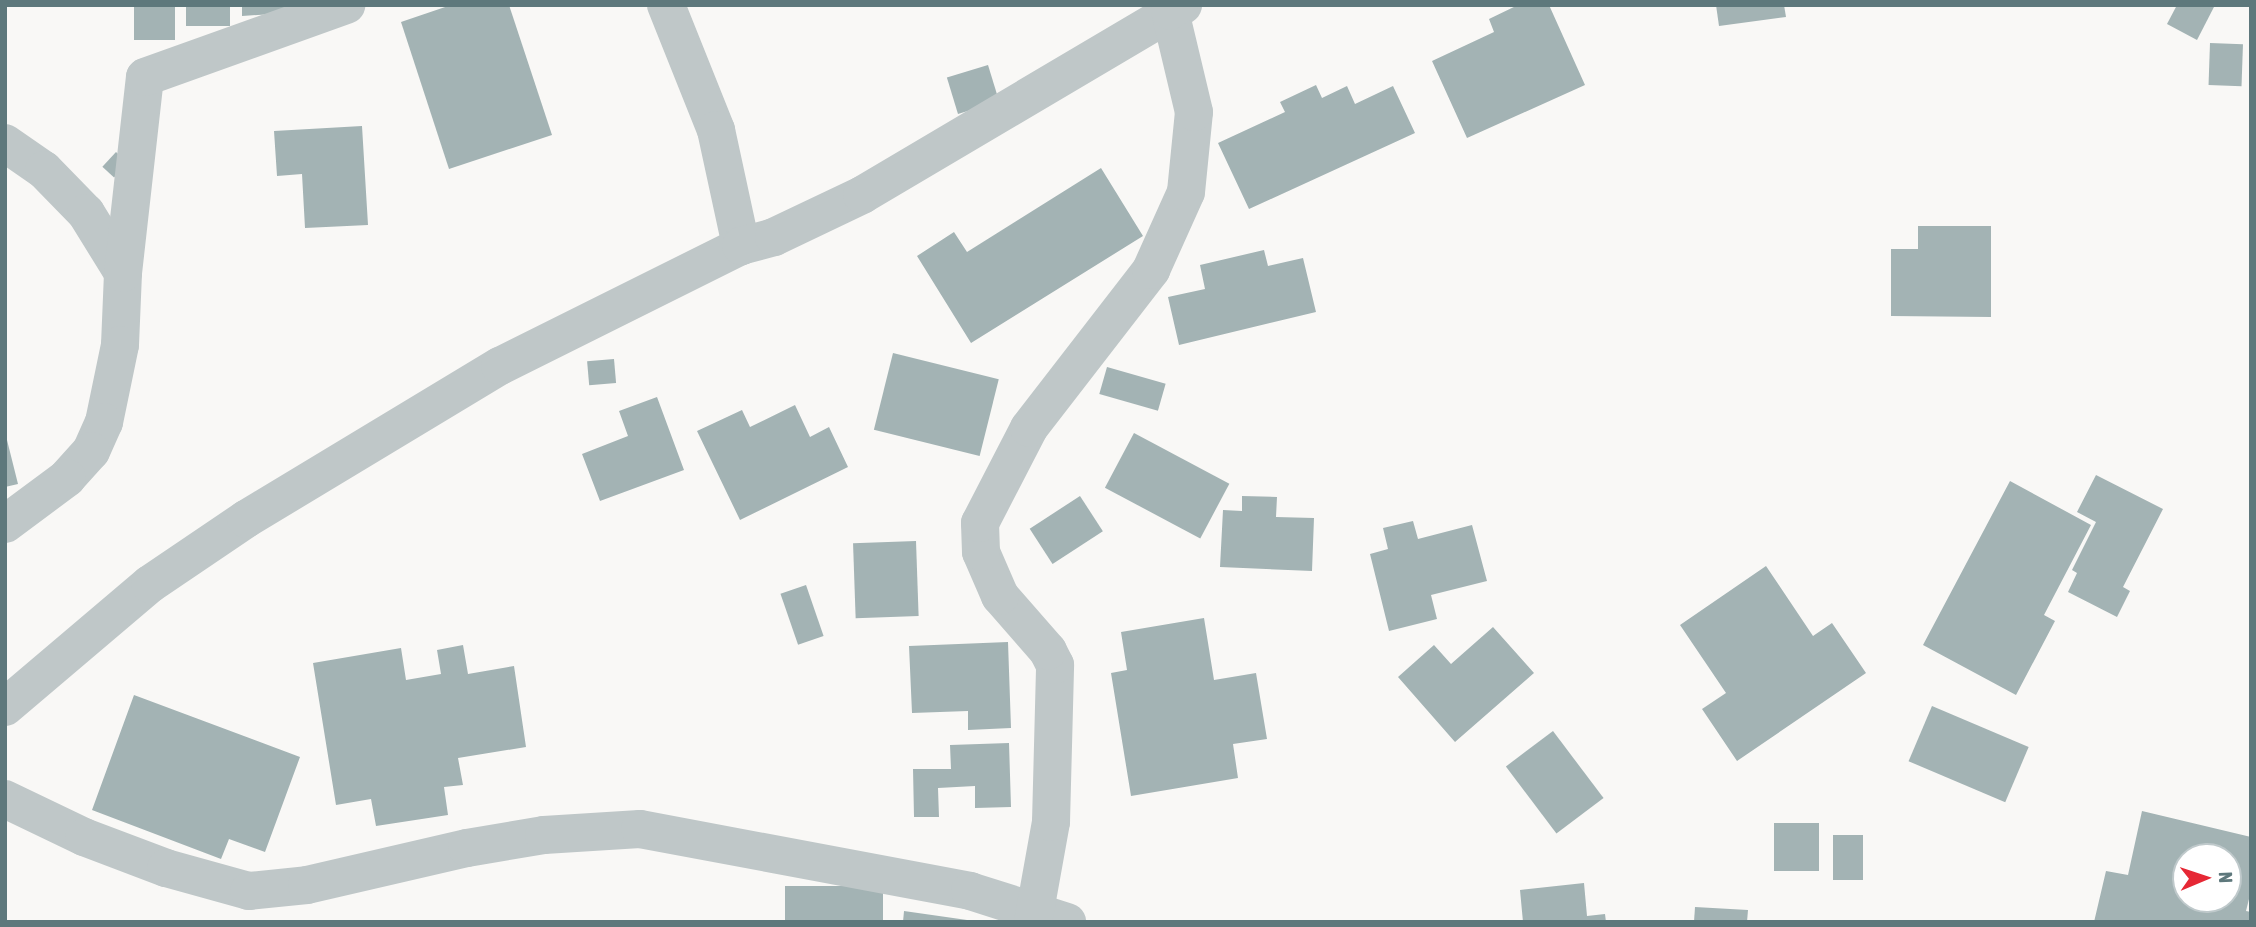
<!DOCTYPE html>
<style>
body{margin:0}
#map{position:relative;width:2256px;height:927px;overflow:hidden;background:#f9f8f6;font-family:"Asap Condensed",sans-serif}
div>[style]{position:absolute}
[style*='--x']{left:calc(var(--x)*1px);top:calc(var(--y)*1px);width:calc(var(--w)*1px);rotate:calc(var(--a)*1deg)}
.building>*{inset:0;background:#a3b3b4;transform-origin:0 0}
.minor>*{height:38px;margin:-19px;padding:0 19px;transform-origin:19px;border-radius:19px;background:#bfc7c8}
span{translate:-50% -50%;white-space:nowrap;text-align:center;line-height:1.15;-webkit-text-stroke:7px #fff;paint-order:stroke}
.frame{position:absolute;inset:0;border:7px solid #5e787c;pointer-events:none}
.north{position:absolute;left:2172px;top:843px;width:70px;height:70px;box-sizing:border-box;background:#fff;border:2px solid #bfc9cb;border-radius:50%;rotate:88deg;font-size:19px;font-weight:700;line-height:28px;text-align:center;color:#5e787c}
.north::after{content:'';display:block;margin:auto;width:24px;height:32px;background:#e62835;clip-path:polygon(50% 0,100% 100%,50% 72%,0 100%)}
</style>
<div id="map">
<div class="building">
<i style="left:134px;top:5px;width:41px;height:35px"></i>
<i style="left:186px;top:5px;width:44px;height:21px"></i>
<i style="clip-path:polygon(242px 5px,288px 5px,288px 13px,242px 16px)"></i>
<i style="clip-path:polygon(451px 5px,509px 5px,552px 135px,449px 169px,401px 22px)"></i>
<i style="clip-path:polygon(1518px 5px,1549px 5px,1585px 85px,1467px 138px,1432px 61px,1494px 32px,1489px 19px)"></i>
<i style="clip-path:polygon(1716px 5px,1784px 5px,1786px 17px,1719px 26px)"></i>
<i style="clip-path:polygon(2177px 5px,2215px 5px,2197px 40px,2167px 24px)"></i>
<i style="left:2210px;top:43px;width:33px;height:42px;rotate:2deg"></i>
<i style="left:988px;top:65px;width:38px;height:43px;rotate:73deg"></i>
<i style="clip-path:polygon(1316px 85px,1322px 98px,1347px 86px,1355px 104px,1393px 86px,1415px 133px,1249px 209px,1218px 143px,1285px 112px,1280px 102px)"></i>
<i style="clip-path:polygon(362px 126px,368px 225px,305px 228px,302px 174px,277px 176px,274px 131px)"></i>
<i style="left:116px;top:152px;width:16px;height:20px;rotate:43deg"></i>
<i style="clip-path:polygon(1101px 168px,1143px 236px,971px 343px,917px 256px,954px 232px,967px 252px)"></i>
<i style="clip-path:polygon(1918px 226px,1991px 226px,1991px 317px,1891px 316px,1891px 249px,1918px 249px)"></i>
<i style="clip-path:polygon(1264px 250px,1268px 266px,1303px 258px,1316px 312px,1179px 345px,1168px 297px,1205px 289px,1200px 265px)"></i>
<i style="left:893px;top:353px;width:109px;height:79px;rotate:14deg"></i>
<i style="left:614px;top:359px;width:24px;height:27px;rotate:85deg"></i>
<i style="left:1107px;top:367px;width:61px;height:28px;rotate:16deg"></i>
<i style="clip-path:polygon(657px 397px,684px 470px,600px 501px,582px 454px,628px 436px,619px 411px)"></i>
<i style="clip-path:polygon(795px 405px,810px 437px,829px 427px,848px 467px,740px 520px,697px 431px,742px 410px,750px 427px)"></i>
<i style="clip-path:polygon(5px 432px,18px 484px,5px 487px)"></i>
<i style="left:1134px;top:433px;width:108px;height:62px;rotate:28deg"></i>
<i style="clip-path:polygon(2096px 475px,2163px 509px,2123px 587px,2130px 591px,2117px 617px,2068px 592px,2077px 573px,2072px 570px,2096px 522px,2077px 512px)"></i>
<i style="clip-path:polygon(2010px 481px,2091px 525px,2044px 615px,2055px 621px,2016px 695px,1923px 645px)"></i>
<i style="left:1080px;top:496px;width:42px;height:60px;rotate:57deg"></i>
<i style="clip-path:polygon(1242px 496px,1277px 497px,1276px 517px,1314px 518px,1312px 571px,1220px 567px,1223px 510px,1242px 511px)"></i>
<i style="clip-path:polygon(1413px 521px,1418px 539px,1472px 525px,1487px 581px,1431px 595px,1437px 619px,1389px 631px,1370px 554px,1388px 549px,1383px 528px)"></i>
<i style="left:916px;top:541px;width:75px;height:63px;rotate:88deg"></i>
<i style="clip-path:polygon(1766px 566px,1813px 636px,1832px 623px,1866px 673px,1737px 761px,1702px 709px,1726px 693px,1680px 625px)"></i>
<i style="left:806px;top:585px;width:54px;height:27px;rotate:71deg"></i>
<i style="clip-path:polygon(1204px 618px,1214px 680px,1256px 673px,1267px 739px,1233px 744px,1238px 778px,1131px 796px,1111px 673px,1127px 670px,1121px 632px)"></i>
<i style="clip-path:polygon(1493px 627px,1534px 673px,1455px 742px,1398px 677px,1434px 645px,1451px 664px)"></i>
<i style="clip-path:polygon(1008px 642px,1011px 728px,968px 730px,968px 711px,912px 713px,909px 646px)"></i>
<i style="clip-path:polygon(463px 645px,468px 674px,514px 666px,526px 747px,458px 758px,463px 785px,444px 787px,448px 815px,376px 826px,371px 799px,336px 805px,313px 663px,401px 648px,406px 680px,441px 674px,437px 650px)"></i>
<i style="clip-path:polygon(134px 695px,300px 757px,265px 852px,229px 839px,221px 859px,92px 810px)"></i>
<i style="left:1932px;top:706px;width:105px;height:60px;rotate:23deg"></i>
<i style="left:1553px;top:731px;width:84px;height:59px;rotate:53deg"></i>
<i style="clip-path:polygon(1009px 743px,1011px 807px,975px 808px,975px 786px,938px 788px,939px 817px,914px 817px,913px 769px,951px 769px,950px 745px)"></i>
<i style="clip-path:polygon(evenodd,2142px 811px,2251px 837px,2251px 891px,2246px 911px,2251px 912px,2251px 922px,2094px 922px,2106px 871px,2128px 875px,2142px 811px,2186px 857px,2228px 857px,2228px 899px,2186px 899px,2186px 857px)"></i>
<i style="left:1774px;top:823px;width:45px;height:48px"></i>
<i style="left:1833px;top:835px;width:30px;height:45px"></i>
<i style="clip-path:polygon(1584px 883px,1587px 916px,1605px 914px,1606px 922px,1523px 922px,1520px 890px)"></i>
<i style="left:883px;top:886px;width:36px;height:98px;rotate:90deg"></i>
<i style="clip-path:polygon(1695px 907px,1748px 910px,1747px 922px,1694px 922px)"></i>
<i style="clip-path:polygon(904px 911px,967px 920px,967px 922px,903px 922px)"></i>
</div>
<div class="minor">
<i style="--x:666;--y:5;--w:135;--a:68.2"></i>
<i style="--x:716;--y:130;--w:119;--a:77.8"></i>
<i style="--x:5;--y:143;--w:47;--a:34.7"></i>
<i style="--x:44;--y:170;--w:60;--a:45.7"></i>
<i style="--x:86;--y:213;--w:70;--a:58.3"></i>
<i style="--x:123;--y:273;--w:72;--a:92.4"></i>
<i style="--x:120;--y:345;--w:79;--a:101.7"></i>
<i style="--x:104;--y:422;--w:32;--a:114"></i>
<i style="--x:91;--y:451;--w:36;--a:132"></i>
<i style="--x:67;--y:478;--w:77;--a:143.4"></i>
<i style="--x:123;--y:273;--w:197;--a:-83.6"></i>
<i style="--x:145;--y:77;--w:214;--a:-19.7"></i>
<i style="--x:5;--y:707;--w:190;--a:-40.3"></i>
<i style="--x:150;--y:584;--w:116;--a:-34.1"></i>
<i style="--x:246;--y:519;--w:297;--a:-31.1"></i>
<i style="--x:500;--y:366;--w:269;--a:-26.5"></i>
<i style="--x:741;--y:246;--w:34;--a:-15"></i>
<i style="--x:774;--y:237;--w:98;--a:-25.5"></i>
<i style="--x:862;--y:195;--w:373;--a:-30.6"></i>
<i style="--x:5;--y:799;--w:88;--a:25.7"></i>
<i style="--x:84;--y:837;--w:88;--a:20.7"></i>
<i style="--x:166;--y:868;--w:86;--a:15.5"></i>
<i style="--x:249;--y:891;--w:58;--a:-5.9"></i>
<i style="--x:307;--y:885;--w:164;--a:-13"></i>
<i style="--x:467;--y:848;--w:78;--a:-9.6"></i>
<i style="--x:544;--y:835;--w:96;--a:-3.6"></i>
<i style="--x:640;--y:829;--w:336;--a:10.6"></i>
<i style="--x:970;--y:891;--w:102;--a:17.7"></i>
<i style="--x:1033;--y:922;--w:102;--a:-79.8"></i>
<i style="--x:1051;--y:822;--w:157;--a:-88.5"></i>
<i style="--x:1055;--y:665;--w:16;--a:-117"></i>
<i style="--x:1048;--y:651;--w:73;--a:-131.1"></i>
<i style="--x:1000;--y:596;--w:48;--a:-113.4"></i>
<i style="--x:981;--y:552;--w:29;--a:-92"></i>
<i style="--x:980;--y:523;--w:107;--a:-62.7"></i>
<i style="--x:1029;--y:428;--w:200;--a:-52.3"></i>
<i style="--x:1151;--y:270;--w:85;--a:-65.8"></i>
<i style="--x:1186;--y:192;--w:80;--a:-84.3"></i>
<i style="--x:1194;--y:112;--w:104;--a:-103.4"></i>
<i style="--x:1170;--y:11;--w:11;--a:-34"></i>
</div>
<div class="frame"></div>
<div class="north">N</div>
</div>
